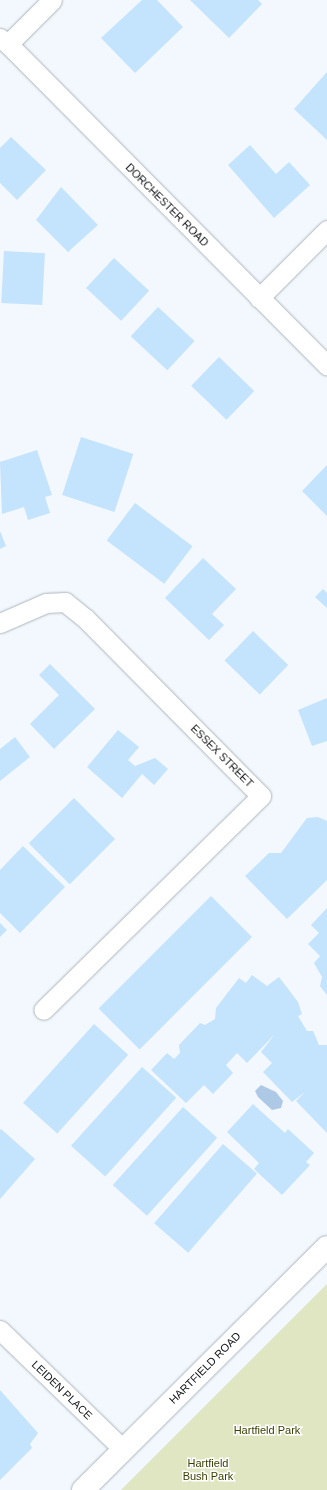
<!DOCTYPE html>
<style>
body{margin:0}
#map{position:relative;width:327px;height:1490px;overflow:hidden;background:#f2f8fe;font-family:Helvetica,sans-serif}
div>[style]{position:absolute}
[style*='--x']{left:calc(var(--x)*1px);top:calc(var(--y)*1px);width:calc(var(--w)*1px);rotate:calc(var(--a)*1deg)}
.green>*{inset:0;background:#e0e6c2}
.water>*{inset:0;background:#aec9e5}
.building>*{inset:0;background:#c4e3fd;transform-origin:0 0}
.roads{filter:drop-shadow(0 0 1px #aeb5bc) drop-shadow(0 0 1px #aeb5bc)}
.street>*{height:19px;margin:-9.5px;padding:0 9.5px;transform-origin:9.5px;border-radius:9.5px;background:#fff}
.secondary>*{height:22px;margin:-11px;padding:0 11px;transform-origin:11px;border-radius:11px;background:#fff}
span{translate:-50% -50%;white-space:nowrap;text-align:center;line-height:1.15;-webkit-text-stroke:3px #fff;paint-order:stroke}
.street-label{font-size:11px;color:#0f1214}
.park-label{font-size:11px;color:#394002}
</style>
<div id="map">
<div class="green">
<i style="clip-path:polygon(327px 1284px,327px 1490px,121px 1490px)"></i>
</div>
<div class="water">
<i style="clip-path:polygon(261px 1085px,276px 1092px,283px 1101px,281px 1108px,272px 1110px,258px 1097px,255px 1091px)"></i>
</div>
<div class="building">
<i style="clip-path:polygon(142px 0,157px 0,183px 27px,135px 73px,101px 38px)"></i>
<i style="clip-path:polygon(190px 0,258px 0,262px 4px,229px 38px)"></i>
<i style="clip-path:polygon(327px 72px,327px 140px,294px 109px)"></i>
<i style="clip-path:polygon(11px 137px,46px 170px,17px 200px,0 183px,0 148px)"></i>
<i style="clip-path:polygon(250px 145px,276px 174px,289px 162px,310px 185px,274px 218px,228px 165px)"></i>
<i style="clip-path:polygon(61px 187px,98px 225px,68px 252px,36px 220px)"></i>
<i style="left:4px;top:251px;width:41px;height:52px;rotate:3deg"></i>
<i style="left:114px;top:258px;width:48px;height:41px;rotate:43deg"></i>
<i style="left:158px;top:307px;width:50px;height:40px;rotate:43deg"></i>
<i style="left:219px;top:357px;width:49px;height:40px;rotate:44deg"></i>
<i style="left:81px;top:437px;width:55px;height:61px;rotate:18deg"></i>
<i style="clip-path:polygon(37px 450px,52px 495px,45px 497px,50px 513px,28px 520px,24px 507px,2px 514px,0 462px)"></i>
<i style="clip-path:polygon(327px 465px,327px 516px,302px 491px)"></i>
<i style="left:135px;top:503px;width:72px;height:47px;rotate:37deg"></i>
<i style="clip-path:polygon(0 531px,6px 546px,0 549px)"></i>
<i style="clip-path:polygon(203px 558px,236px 589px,212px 614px,224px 625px,209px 640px,165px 598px)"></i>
<i style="clip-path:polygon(323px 589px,327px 593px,327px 608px,315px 597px)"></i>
<i style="left:253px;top:631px;width:49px;height:41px;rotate:44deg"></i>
<i style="clip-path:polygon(50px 664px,95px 709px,54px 749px,30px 724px,59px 695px,39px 675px)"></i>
<i style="clip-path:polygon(327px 698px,327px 741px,312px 746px,298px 710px)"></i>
<i style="clip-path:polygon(118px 730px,139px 747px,128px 760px,135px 766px,155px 758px,168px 769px,154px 785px,142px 774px,122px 798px,87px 767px)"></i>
<i style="clip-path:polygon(15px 737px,30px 757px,0 781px,0 749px)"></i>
<i style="left:74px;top:798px;width:58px;height:64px;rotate:45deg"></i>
<i style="clip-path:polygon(318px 817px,327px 821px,327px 880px,287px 919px,245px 876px,269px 853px,281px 853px,307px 818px)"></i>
<i style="clip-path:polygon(23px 846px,65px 887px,20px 933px,0 913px,0 870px)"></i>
<i style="left:211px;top:896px;width:58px;height:159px;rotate:45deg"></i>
<i style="clip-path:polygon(327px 908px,327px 995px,320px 986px,322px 977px,314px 963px,320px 956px,308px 944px,319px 933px,311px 925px)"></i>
<i style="clip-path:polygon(0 923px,7px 930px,0 937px)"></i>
<i style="clip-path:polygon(252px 975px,267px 986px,279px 977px,298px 1002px,302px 1014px,298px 1016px,307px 1031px,313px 1031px,319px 1045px,327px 1045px,327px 1133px,296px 1101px,305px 1092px,292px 1102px,263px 1072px,272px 1063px,261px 1052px,275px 1034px,247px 1063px,237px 1053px,226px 1065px,233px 1073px,213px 1094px,204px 1085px,186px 1103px,151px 1070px,167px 1053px,174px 1059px,180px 1053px,179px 1045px,200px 1023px,205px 1025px,215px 1019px,216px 1008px,239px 978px,246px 983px)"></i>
<i style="left:94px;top:1024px;width:46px;height:106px;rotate:42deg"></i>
<i style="left:142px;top:1067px;width:46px;height:106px;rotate:42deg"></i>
<i style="clip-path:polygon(253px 1104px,285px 1133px,288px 1129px,314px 1153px,306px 1162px,310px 1165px,282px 1195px,254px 1169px,259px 1163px,227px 1132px)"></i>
<i style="left:183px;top:1107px;width:46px;height:105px;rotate:42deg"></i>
<i style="clip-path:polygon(1px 1129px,35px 1159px,0 1199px,0 1130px)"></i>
<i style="left:223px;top:1144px;width:45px;height:105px;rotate:41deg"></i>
<i style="clip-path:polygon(0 1390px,38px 1433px,30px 1444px,32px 1448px,0 1480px)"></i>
</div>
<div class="roads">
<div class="street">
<i style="--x:0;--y:38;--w:10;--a:37"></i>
<i style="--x:8;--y:44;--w:62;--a:-45"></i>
<i style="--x:8;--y:44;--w:453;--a:45.2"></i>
<i style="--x:259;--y:298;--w:96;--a:-45"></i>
<i style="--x:0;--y:623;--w:50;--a:-23.5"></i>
<i style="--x:46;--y:603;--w:19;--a:-3"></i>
<i style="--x:65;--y:602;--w:26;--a:39"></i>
<i style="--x:85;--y:618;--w:250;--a:45.3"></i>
<i style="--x:261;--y:796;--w:305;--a:135.5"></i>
<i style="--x:0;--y:1330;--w:171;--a:44.1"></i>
</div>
<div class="secondary">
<i style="--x:83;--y:1490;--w:344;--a:-44.9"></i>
</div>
</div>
<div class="street-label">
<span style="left:167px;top:205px;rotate:45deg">DORCHESTER ROAD</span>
<span style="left:222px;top:756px;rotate:45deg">ESSEX STREET</span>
<span style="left:205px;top:1368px;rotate:-45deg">HARTFIELD ROAD</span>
<span style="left:62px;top:1390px;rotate:44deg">LEIDEN PLACE</span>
</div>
<div class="park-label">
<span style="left:267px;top:1430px">Hartfield Park</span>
<span style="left:208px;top:1470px">Hartfield<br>Bush Park</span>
</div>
</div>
